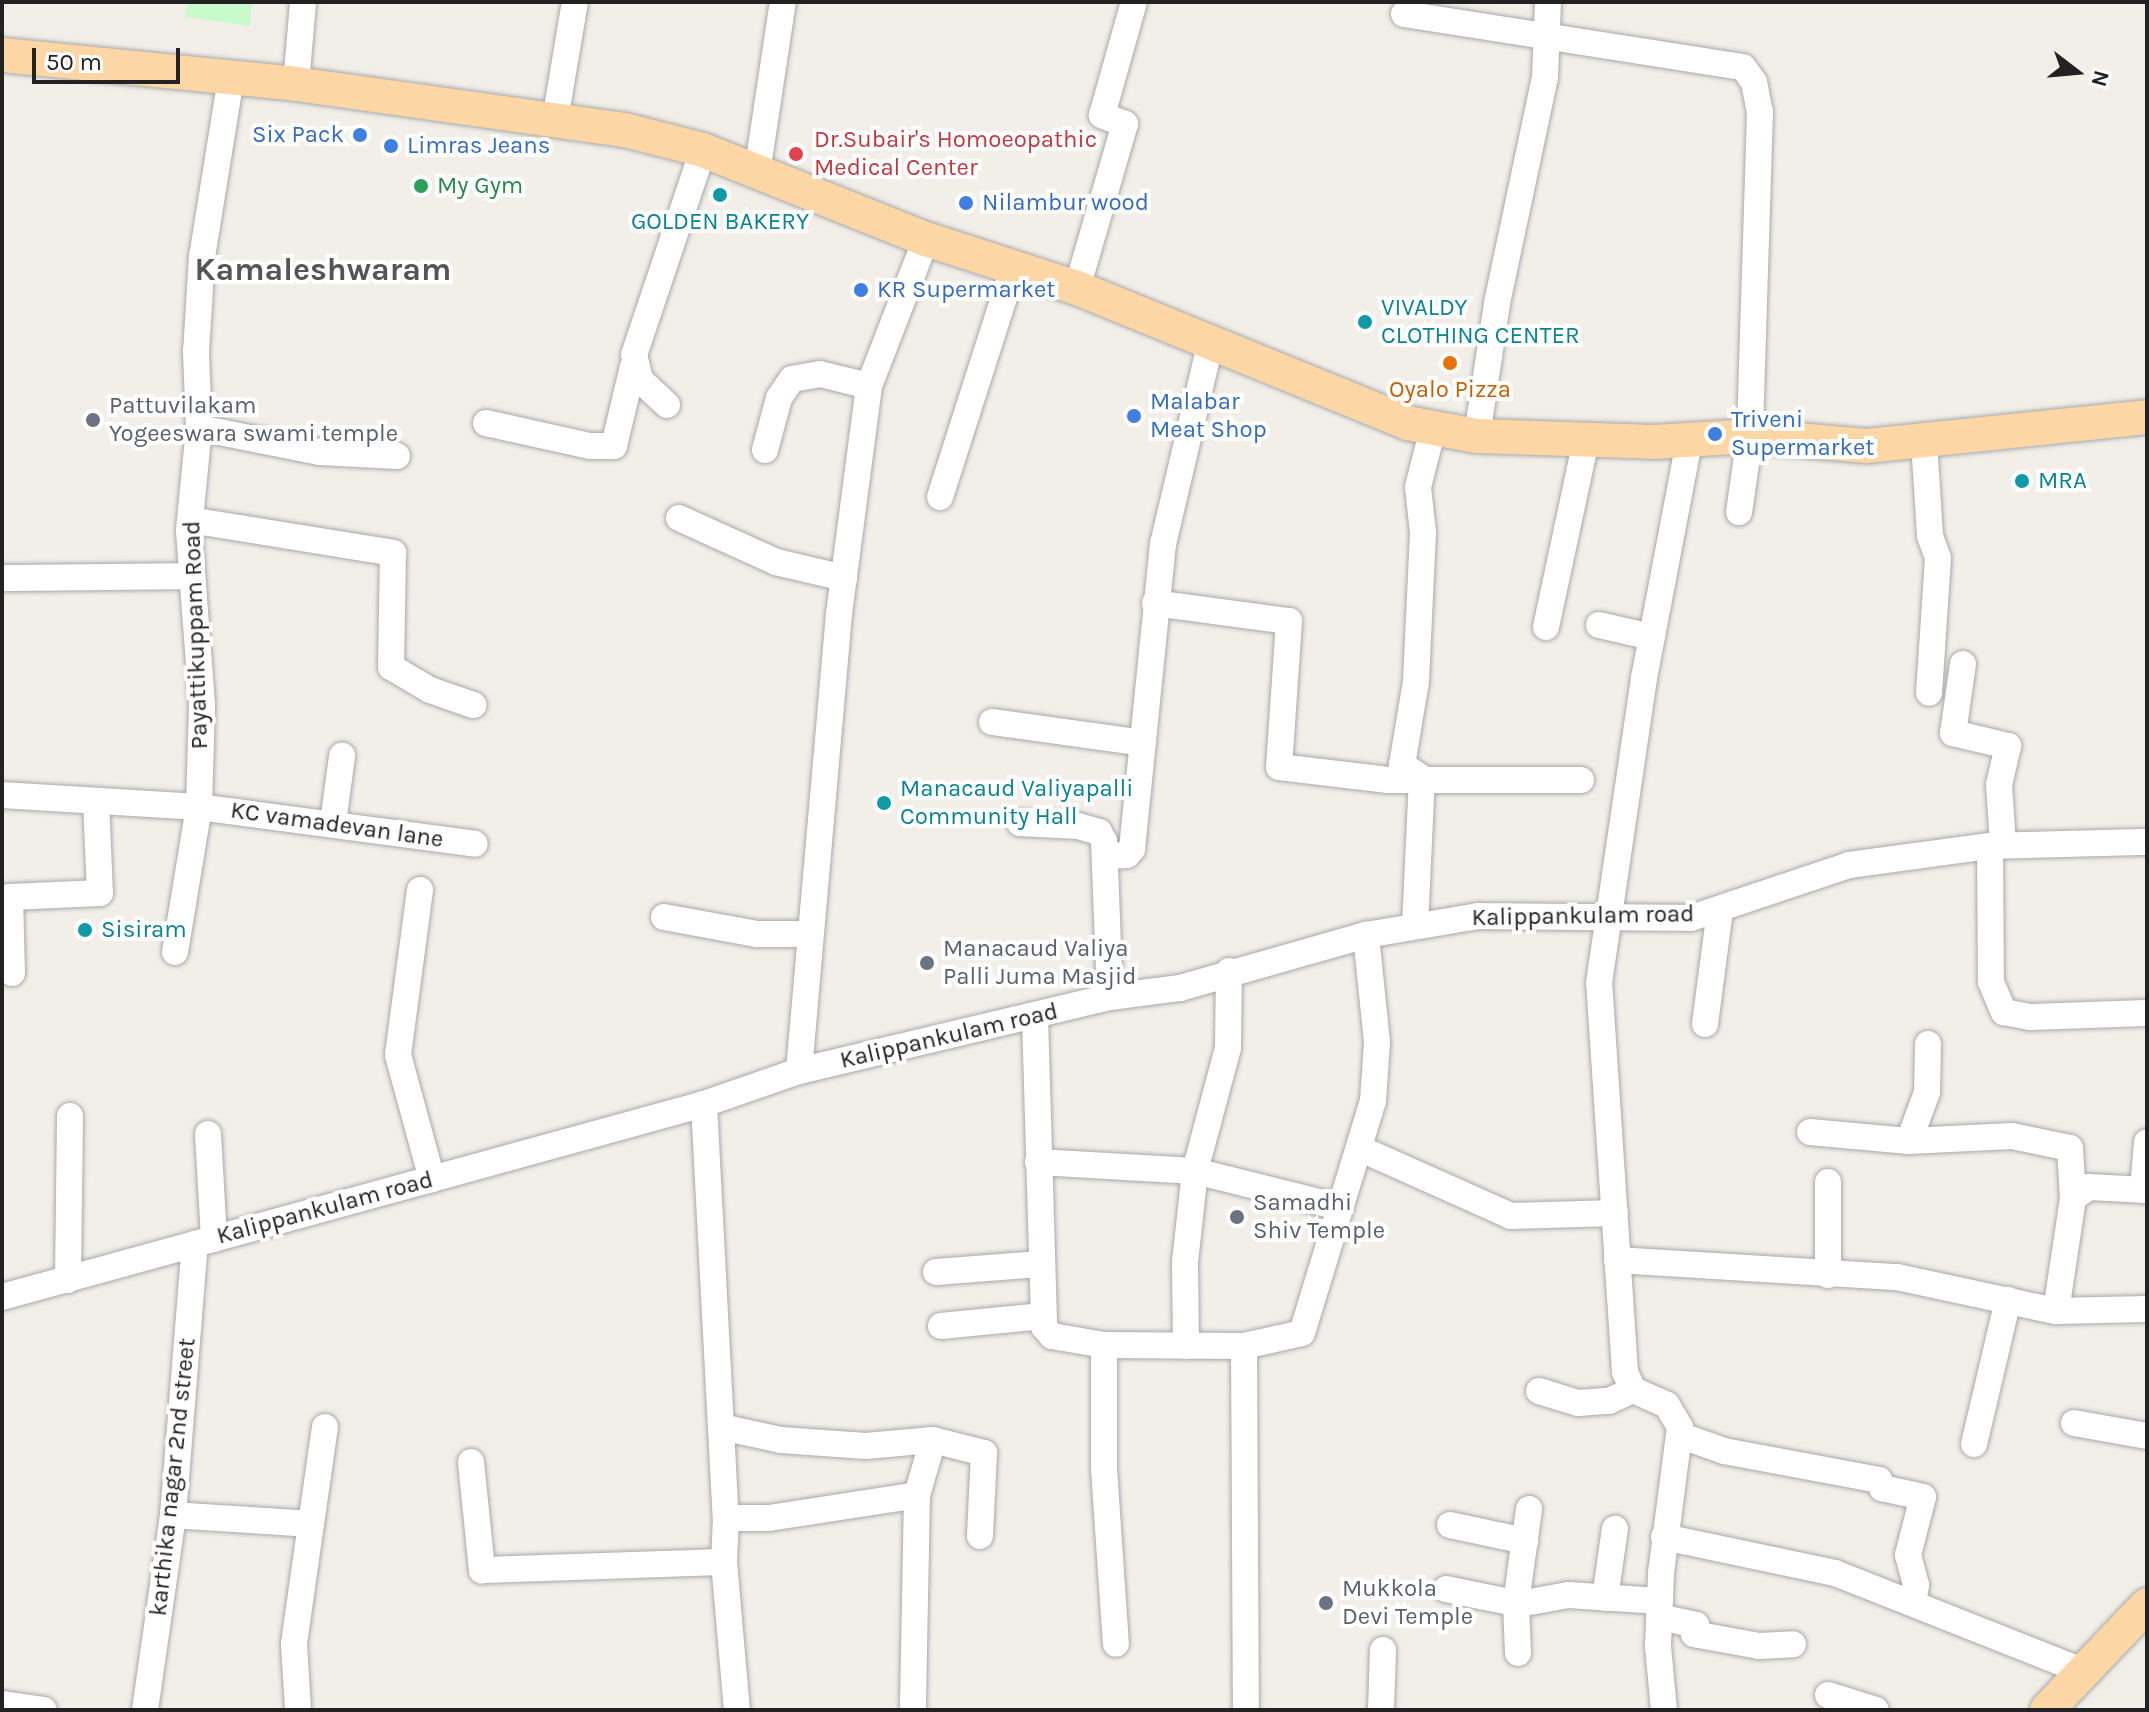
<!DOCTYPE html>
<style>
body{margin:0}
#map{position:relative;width:2149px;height:1712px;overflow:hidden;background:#f2efe9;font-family:Karla,sans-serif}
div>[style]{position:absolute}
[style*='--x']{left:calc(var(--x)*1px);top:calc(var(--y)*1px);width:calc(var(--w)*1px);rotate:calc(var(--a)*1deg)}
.park>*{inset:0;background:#c8facc}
.roads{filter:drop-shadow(0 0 2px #a9a9a9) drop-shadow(0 0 2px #a9a9a9)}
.minor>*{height:26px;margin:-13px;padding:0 13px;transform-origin:13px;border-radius:13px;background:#fff}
.major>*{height:34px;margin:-17px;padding:0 17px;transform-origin:17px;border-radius:17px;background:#fcd6a4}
.dots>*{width:22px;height:22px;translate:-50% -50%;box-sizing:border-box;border:4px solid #fff;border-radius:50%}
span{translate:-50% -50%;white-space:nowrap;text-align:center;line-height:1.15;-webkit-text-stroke:8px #fff;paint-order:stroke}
.shop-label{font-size:24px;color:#366cbe}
.right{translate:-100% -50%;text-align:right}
.left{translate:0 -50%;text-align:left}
.health-label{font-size:24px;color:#be3a42}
.leisure-label{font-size:24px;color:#27864d}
.culture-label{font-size:24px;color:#0d838f}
.food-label{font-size:24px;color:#c56008}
.worship-label{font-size:24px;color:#5b616d}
.street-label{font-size:24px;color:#222}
.district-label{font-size:32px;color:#555;font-weight:700}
.frame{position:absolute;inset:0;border:4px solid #222;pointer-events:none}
.north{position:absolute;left:2037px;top:32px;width:80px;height:80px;-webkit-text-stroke:6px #fff;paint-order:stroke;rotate:106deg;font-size:22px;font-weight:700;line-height:32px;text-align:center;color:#222}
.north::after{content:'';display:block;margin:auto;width:28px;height:36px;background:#222;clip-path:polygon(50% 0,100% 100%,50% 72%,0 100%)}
.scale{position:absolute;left:32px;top:48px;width:148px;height:36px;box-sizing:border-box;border:4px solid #222;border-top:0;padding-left:10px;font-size:24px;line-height:28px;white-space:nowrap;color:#222;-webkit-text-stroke:6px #fff;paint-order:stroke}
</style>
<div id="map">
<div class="park">
<i style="clip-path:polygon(188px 2px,252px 2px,250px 26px,185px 17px)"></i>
</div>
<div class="roads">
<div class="minor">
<i style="--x:1404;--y:14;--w:343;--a:8.9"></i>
<i style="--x:1743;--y:67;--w:19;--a:54"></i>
<i style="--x:1754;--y:82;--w:31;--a:79"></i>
<i style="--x:1760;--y:112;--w:324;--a:91.8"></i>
<i style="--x:1750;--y:436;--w:77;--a:98.2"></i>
<i style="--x:296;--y:84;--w:82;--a:-85.1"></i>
<i style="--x:555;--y:120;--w:120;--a:-80.4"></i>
<i style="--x:757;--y:173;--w:173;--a:-81.4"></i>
<i style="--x:1077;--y:288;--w:171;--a:-73.7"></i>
<i style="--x:1125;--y:124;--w:25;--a:-159"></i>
<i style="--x:1102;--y:115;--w:117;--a:-74.2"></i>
<i style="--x:667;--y:405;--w:37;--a:-137"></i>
<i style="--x:640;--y:380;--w:26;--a:-103"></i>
<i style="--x:634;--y:355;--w:216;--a:-71.4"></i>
<i style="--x:486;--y:423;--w:107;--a:12.5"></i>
<i style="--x:590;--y:446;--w:24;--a:0"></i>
<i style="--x:614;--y:446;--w:82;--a:-76.6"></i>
<i style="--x:199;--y:428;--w:123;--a:11.2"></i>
<i style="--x:320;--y:452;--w:77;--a:3"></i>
<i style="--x:1477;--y:436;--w:134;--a:-81.4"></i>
<i style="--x:1497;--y:303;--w:231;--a:-78"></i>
<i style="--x:1545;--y:77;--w:75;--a:-87.7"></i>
<i style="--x:1924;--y:442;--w:94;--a:86.3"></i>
<i style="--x:1930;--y:536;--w:23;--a:70"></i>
<i style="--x:1938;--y:558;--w:135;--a:93.8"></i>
<i style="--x:765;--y:450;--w:54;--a:-74.9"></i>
<i style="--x:779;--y:398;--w:23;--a:-56"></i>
<i style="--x:792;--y:379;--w:28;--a:-10"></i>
<i style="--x:820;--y:374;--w:50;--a:13.8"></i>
<i style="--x:940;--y:497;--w:239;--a:-72.2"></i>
<i style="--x:679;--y:518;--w:107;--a:24.4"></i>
<i style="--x:776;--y:562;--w:70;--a:13.2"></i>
<i style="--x:190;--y:520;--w:206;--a:9.2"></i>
<i style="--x:393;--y:553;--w:114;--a:91"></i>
<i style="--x:391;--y:667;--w:45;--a:30.5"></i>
<i style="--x:430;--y:690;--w:46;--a:19.2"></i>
<i style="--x:2;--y:578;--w:188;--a:-0.6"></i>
<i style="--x:1155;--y:603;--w:135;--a:7.7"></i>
<i style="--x:1289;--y:621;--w:146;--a:93.9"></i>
<i style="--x:1279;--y:767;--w:110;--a:6.8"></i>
<i style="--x:1388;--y:780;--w:193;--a:0"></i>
<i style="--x:1599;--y:625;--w:54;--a:12.8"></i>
<i style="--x:1546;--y:627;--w:191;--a:-77.9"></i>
<i style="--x:1963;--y:664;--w:70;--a:98.2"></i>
<i style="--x:1953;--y:733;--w:57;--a:13.3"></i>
<i style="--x:2008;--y:746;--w:39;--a:103"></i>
<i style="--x:1999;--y:784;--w:61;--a:86.2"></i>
<i style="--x:992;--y:722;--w:152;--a:7.9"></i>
<i style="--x:2;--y:795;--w:197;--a:3.5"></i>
<i style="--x:199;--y:807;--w:103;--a:-88.3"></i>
<i style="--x:202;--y:704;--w:174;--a:-94.3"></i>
<i style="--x:189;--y:530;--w:102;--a:-84.4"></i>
<i style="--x:199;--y:428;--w:76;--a:-92.3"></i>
<i style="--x:196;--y:352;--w:95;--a:-86.4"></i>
<i style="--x:202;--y:257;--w:182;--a:-80.8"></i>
<i style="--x:333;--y:823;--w:68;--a:-82.3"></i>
<i style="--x:1020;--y:823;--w:58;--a:3"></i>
<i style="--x:1078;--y:826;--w:22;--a:16"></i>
<i style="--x:1099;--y:832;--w:10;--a:61"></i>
<i style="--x:1104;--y:841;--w:156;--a:87.8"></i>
<i style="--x:1990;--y:846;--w:136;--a:89.6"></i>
<i style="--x:1991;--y:982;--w:33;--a:67"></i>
<i style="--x:2004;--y:1012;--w:26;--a:11"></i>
<i style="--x:2030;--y:1017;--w:117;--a:-2"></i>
<i style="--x:1106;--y:856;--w:21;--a:-3"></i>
<i style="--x:1127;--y:855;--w:8;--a:-50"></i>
<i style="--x:1132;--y:849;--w:307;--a:-84.2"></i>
<i style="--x:1163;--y:544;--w:204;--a:-76.7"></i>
<i style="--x:420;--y:890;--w:166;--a:97.6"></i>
<i style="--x:398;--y:1055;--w:129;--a:74.7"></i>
<i style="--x:664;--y:917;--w:95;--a:10.4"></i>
<i style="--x:757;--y:934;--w:53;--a:0"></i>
<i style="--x:1415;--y:926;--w:148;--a:-87.3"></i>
<i style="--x:1422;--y:778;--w:24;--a:-147"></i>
<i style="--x:1402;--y:765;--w:85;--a:-80.5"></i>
<i style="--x:1416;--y:681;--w:148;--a:-87.3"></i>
<i style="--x:1423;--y:533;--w:46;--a:-96.2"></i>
<i style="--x:1418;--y:487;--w:61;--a:-75.7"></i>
<i style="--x:175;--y:952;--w:147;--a:-80.6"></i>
<i style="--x:199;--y:807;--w:278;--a:7.6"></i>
<i style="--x:12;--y:973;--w:76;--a:-91.5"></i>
<i style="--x:10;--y:897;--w:90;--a:-2.5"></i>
<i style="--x:100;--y:893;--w:90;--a:-92.5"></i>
<i style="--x:1035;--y:1017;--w:310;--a:88.3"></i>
<i style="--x:1044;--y:1327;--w:12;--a:48"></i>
<i style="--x:1052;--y:1336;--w:53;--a:9.8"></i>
<i style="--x:1104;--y:1345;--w:140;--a:0.4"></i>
<i style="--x:1244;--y:1346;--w:59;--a:-12.6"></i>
<i style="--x:1302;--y:1333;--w:243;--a:-73"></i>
<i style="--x:1373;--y:1101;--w:59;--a:-86.1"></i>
<i style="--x:1377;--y:1042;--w:108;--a:-95.9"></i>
<i style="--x:1705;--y:1024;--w:115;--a:-82.5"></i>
<i style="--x:799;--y:1071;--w:459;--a:-85"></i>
<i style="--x:839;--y:614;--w:230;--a:-82.5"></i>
<i style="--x:869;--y:386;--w:158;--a:-68.8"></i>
<i style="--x:704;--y:1104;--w:415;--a:87"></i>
<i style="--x:726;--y:1518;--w:44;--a:92.6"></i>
<i style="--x:724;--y:1562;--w:149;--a:85"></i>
<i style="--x:1810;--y:1132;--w:99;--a:5.2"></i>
<i style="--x:1909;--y:1141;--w:103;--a:-2.8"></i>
<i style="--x:2012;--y:1136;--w:59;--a:11.7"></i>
<i style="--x:2070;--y:1148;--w:50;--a:86.6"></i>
<i style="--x:208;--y:1134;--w:105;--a:86.7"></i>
<i style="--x:1909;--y:1141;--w:52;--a:-69.8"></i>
<i style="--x:1927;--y:1092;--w:48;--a:-88.8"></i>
<i style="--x:1361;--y:1149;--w:164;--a:24.1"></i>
<i style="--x:1511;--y:1216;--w:104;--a:-1.7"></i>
<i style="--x:1038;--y:1162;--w:157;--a:3.3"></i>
<i style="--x:1195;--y:1171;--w:148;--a:14"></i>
<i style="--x:1828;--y:1182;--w:93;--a:90"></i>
<i style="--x:2143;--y:1190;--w:48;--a:-85.2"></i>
<i style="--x:1617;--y:1260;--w:281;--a:3.5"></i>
<i style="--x:1897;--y:1277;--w:163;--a:12.1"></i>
<i style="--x:2056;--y:1311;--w:91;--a:-1.3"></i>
<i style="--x:936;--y:1272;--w:104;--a:-4.4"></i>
<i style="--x:68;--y:1280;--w:164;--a:-89.3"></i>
<i style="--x:2;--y:1297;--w:728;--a:-15.37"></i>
<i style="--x:704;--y:1104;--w:101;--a:-19.2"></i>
<i style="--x:799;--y:1071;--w:320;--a:-13.4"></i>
<i style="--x:1110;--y:997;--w:71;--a:-7.3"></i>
<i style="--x:1180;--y:988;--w:193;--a:-15.9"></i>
<i style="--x:1366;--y:935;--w:114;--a:-9.6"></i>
<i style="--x:1478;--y:916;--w:213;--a:0.5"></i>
<i style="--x:1691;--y:918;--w:167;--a:-18.5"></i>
<i style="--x:1849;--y:865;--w:142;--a:-7.7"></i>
<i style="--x:1990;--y:846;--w:157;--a:-1.5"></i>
<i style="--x:2056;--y:1311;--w:114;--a:-81.4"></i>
<i style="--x:2073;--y:1198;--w:19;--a:-35"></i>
<i style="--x:2089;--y:1187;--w:58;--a:3"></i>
<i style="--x:941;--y:1326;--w:102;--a:-5.6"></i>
<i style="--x:1104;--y:1345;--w:124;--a:90"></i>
<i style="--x:1104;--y:1469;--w:175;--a:86.1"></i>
<i style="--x:1186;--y:1346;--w:84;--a:-90.7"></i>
<i style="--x:1185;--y:1262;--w:92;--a:-83.7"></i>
<i style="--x:1195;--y:1171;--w:127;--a:-75"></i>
<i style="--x:1228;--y:1048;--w:77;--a:-89.3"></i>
<i style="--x:1244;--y:1346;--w:364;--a:89.7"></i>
<i style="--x:1539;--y:1391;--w:41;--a:17.1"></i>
<i style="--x:1578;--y:1403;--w:31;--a:-4"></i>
<i style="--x:1609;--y:1401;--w:26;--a:-25"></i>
<i style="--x:2074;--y:1423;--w:74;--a:10.1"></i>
<i style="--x:721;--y:1427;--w:61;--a:12.2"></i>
<i style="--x:781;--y:1440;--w:85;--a:4"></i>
<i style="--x:866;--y:1446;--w:67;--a:-5.1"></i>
<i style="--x:933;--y:1440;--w:53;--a:14.3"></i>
<i style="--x:984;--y:1453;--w:83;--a:92.8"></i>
<i style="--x:1679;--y:1435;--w:48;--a:19.6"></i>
<i style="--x:1724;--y:1451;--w:158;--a:10.6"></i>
<i style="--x:1879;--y:1480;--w:9;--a:69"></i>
<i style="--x:1882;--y:1488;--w:42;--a:12.4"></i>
<i style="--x:1923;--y:1497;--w:60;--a:104.5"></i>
<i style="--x:1908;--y:1555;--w:31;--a:75"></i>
<i style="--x:1916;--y:1585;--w:18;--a:99"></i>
<i style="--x:1974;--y:1444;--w:148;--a:-76.7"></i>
<i style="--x:471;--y:1462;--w:109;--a:84.2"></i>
<i style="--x:482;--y:1570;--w:242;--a:-1.9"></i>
<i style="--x:917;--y:1495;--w:57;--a:-73.8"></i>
<i style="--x:173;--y:1515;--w:138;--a:3.7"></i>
<i style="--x:311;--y:1524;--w:121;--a:98.1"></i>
<i style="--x:294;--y:1644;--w:66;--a:86.5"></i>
<i style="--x:726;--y:1518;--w:43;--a:0"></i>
<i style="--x:769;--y:1518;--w:150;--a:-8.8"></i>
<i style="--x:917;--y:1495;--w:215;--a:91.1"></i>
<i style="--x:311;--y:1524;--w:98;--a:-81.8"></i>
<i style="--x:1450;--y:1525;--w:77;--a:12"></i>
<i style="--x:1664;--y:1537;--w:175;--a:11.9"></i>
<i style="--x:1835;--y:1573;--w:271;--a:21.6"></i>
<i style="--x:1446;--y:1589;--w:75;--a:11.6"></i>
<i style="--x:1519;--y:1604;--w:50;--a:-10.4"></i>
<i style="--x:1568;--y:1595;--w:92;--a:3.7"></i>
<i style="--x:1605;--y:1598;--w:70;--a:-81.8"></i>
<i style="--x:1659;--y:1617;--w:38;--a:12"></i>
<i style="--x:1696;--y:1625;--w:9;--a:103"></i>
<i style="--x:1694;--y:1634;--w:5;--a:11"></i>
<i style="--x:1699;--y:1635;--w:61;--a:10.4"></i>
<i style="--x:1759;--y:1646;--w:34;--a:-3"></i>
<i style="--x:1518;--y:1653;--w:50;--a:-92.3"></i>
<i style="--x:1516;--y:1603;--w:95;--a:-82.1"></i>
<i style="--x:1828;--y:1695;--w:50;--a:17.4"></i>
<i style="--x:2;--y:1704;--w:42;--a:8.1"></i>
<i style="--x:145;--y:1710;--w:197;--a:-81.8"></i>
<i style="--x:173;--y:1515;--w:272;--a:-85.4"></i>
<i style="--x:1381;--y:1710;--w:60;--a:-88.1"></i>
<i style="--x:1664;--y:1710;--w:64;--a:-95.4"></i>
<i style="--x:1658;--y:1646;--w:73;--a:-87.6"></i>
<i style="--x:1661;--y:1573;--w:147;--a:-82.6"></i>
<i style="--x:1680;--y:1427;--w:26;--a:-121"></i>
<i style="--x:1667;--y:1405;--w:37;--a:-156"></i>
<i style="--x:1633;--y:1390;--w:20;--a:-114"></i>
<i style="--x:1625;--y:1372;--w:390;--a:-93.8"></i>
<i style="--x:1599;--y:983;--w:308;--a:-81.6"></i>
<i style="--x:1644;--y:678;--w:241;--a:-79.2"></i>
</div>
<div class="major">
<i style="--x:2;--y:55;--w:295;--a:5.6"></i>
<i style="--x:296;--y:84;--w:332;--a:8"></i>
<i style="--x:625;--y:130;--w:81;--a:14.4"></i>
<i style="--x:703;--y:150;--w:240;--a:21.8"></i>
<i style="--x:926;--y:239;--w:159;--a:18"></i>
<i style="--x:1077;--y:288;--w:357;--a:22.2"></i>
<i style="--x:1407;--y:423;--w:71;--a:10.5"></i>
<i style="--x:1477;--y:436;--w:177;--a:1.9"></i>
<i style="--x:1654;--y:442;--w:96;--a:-3.6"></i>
<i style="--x:1750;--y:436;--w:117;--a:4.9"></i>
<i style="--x:1867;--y:446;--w:281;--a:-5.9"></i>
<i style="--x:2047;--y:1710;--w:145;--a:-46.4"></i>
</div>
</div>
<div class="dots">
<i style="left:360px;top:135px;background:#3f7fe0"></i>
<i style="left:391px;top:146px;background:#3f7fe0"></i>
<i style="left:796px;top:154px;background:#e0444e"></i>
<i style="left:421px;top:186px;background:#2e9e5b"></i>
<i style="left:720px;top:195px;background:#0f9aa8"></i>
<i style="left:966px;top:203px;background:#3f7fe0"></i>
<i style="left:861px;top:290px;background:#3f7fe0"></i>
<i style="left:1365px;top:322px;background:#0f9aa8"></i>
<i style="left:1450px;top:363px;background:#e8710a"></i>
<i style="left:1134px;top:416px;background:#3f7fe0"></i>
<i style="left:93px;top:420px;background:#6b7280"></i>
<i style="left:1715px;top:434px;background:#3f7fe0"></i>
<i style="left:2022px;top:481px;background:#0f9aa8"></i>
<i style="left:884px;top:803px;background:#0f9aa8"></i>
<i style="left:85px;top:930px;background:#0f9aa8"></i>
<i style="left:927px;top:963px;background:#6b7280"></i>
<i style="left:1237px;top:1217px;background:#6b7280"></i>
<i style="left:1326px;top:1603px;background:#6b7280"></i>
</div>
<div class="shop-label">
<span class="right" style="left:344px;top:135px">Six Pack</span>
<span class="left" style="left:407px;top:146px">Limras Jeans</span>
<span class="left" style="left:982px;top:203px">Nilambur wood</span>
<span class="left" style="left:877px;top:290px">KR Supermarket</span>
<span class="left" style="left:1150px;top:416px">Malabar<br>Meat Shop</span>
<span class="left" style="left:1731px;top:434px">Triveni<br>Supermarket</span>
</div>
<div class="health-label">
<span class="left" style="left:814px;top:154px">Dr.Subair's Homoeopathic<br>Medical Center</span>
</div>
<div class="leisure-label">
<span class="left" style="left:437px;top:186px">My Gym</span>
</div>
<div class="culture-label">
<span style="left:720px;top:222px">GOLDEN BAKERY</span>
<span class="left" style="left:1381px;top:322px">VIVALDY<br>CLOTHING CENTER</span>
<span class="left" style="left:2038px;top:481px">MRA</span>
<span class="left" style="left:900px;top:803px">Manacaud Valiyapalli<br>Community Hall</span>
<span class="left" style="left:101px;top:930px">Sisiram</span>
</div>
<div class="food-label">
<span style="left:1450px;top:390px">Oyalo Pizza</span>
</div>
<div class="worship-label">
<span class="left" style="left:109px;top:420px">Pattuvilakam<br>Yogeeswara swami temple</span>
<span class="left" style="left:943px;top:963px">Manacaud Valiya<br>Palli Juma Masjid</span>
<span class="left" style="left:1253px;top:1217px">Samadhi<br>Shiv Temple</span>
<span class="left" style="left:1342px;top:1603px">Mukkola<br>Devi Temple</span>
</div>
<div class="street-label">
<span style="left:196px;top:635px;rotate:-92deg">Payattikuppam Road</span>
<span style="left:337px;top:825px;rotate:8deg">KC vamadevan lane</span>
<span style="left:1583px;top:916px;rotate:-1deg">Kalippankulam road</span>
<span style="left:949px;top:1036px;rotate:-13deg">Kalippankulam road</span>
<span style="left:325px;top:1208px;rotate:-15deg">Kalippankulam road</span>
<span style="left:173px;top:1477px;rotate:-84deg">karthika nagar 2nd street</span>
</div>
<div class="district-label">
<span style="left:323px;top:270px">Kamaleshwaram</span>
</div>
<div class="frame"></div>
<div class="north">N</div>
<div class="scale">50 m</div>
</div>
